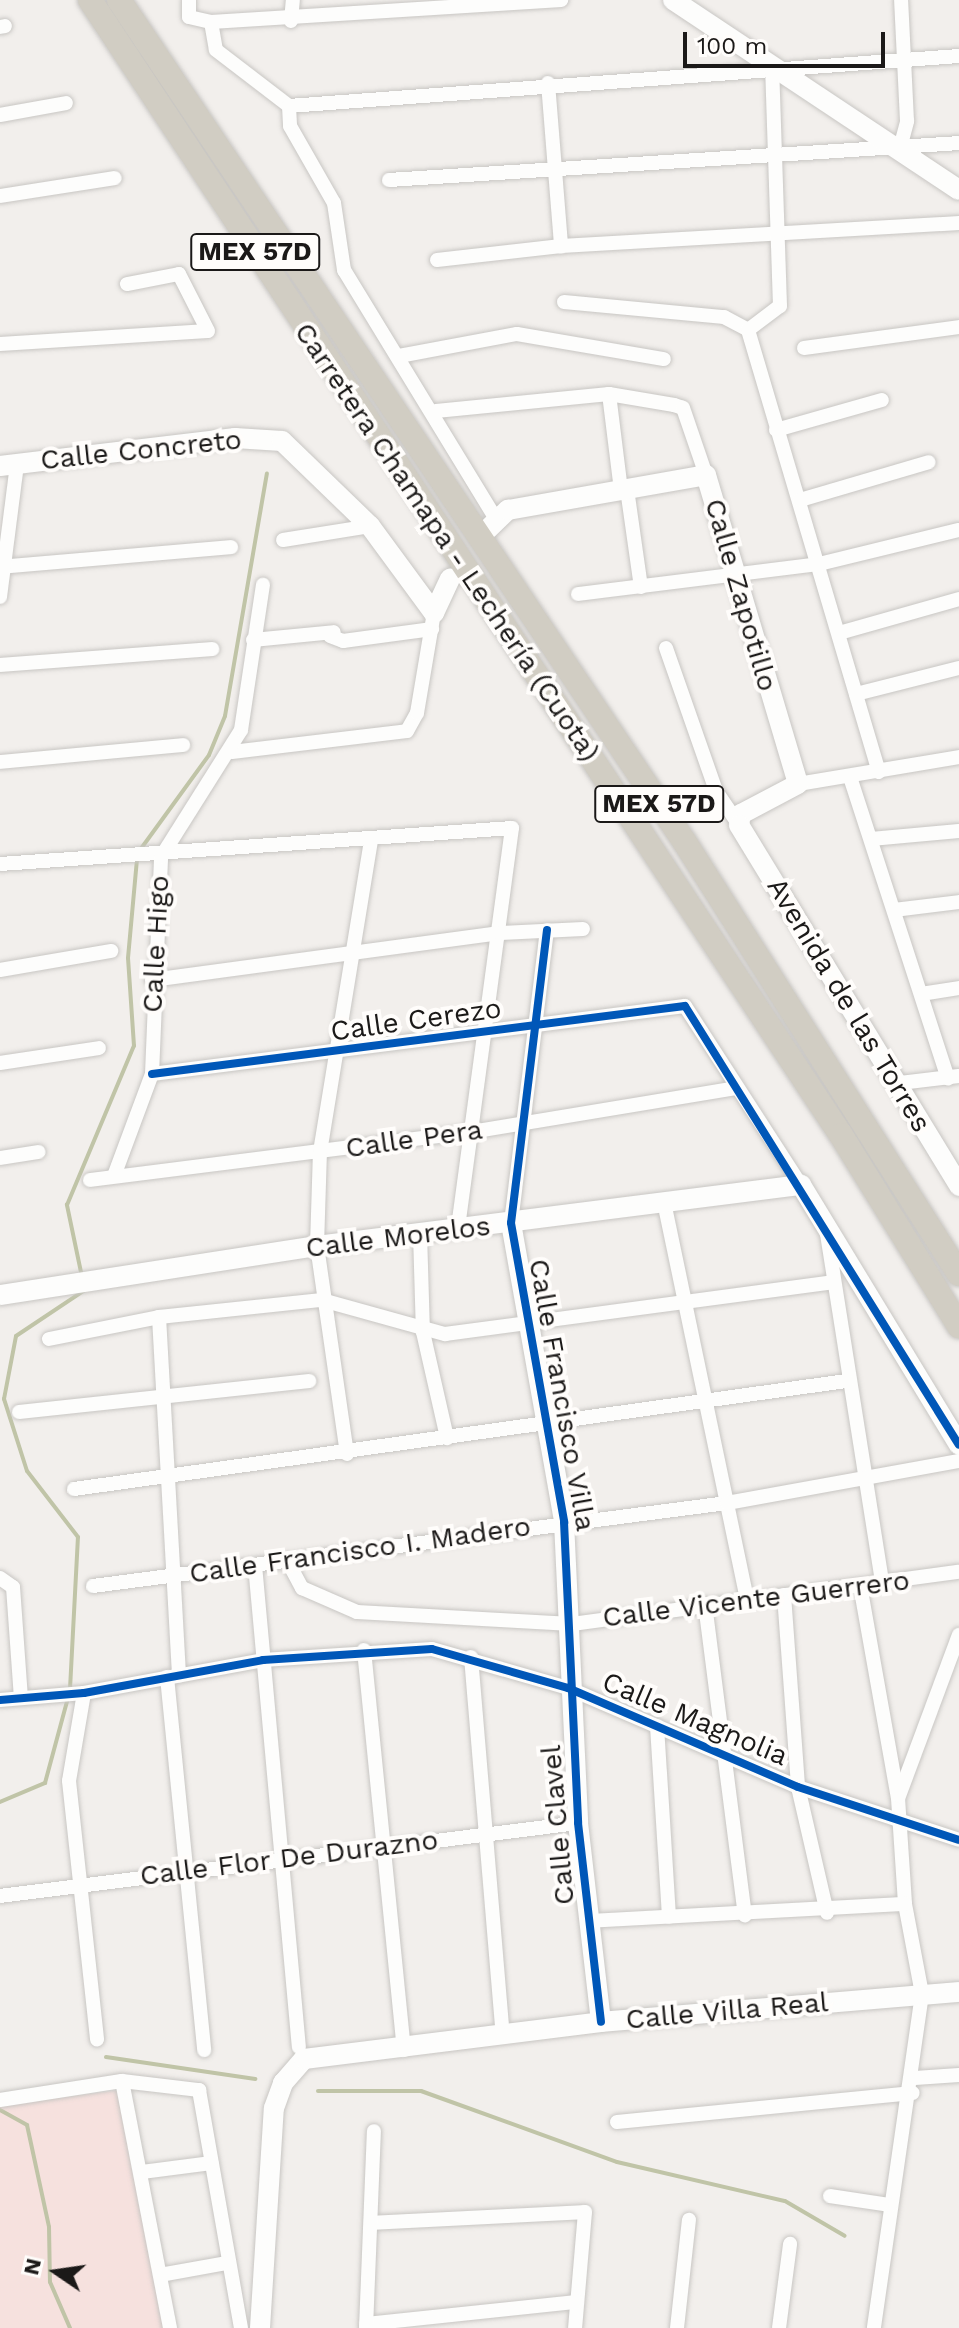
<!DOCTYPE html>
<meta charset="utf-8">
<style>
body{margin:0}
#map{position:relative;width:959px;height:2328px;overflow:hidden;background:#f2efec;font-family:"Work Sans",sans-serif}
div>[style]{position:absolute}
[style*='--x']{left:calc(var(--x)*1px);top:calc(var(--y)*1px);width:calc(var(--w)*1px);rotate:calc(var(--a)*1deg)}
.green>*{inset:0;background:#f6e1de}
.stream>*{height:4px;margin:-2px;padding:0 2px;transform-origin:2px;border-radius:2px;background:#c0c4a7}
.roads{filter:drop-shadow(0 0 2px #c8c6c3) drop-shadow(0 0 2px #c8c6c3)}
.street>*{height:14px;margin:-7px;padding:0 7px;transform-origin:7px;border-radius:7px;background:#fdfdfc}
.secondary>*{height:20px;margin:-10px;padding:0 10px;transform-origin:10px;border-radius:10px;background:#fdfdfc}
.highway>*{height:24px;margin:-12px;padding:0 12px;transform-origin:12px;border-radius:12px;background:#d1cdc3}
.cycleway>*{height:8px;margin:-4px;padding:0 4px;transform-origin:4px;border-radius:4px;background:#0057b8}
span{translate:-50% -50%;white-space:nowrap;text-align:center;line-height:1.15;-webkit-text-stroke:8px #fffdfb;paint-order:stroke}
.shield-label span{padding:2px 6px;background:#fffdfb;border:2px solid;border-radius:6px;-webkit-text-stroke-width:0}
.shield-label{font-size:26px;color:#1b1918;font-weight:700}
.street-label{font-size:28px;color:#1b1918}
.north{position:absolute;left:16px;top:2232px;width:80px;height:80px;-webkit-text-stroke:6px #fffdfb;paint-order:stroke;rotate:283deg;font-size:22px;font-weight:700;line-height:32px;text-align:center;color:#1b1918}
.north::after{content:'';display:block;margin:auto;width:28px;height:36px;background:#1b1918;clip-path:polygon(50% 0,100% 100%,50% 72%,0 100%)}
.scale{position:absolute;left:683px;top:32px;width:202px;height:36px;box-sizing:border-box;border:4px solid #1b1918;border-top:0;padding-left:10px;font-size:24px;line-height:28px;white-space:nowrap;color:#1b1918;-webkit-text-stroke:6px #fffdfb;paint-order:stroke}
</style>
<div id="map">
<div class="green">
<i style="clip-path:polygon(122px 2090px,169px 2328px,0 2328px,0 2105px)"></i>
</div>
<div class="stream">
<i style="--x:140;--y:850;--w:117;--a:-54"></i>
<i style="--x:209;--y:755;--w:42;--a:-67.7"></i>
<i style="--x:225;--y:716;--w:246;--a:-80.2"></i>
<i style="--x:82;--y:1277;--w:74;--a:-101.8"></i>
<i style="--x:67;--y:1205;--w:173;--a:-67.2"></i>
<i style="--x:134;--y:1046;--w:88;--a:-93.9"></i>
<i style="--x:128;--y:958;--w:99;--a:-84.8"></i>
<i style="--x:70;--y:1689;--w:152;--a:-87"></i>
<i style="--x:78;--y:1537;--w:83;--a:-127.7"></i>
<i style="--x:27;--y:1471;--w:76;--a:-107.7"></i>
<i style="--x:4;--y:1399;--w:64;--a:-79.2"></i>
<i style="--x:16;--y:1336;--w:83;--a:-33.7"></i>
<i style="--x:0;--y:1802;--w:49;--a:-22.9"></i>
<i style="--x:45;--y:1783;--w:88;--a:-74.9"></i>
<i style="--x:106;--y:2057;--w:151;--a:8.4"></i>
<i style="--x:318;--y:2091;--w:103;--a:0"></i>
<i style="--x:421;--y:2091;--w:208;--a:19.9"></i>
<i style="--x:617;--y:2162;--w:172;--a:13.1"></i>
<i style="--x:785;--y:2201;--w:69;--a:30.3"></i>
<i style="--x:0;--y:2110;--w:31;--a:29"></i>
<i style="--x:27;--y:2125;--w:104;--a:77.8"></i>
<i style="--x:49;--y:2227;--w:55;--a:89"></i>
<i style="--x:50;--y:2282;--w:50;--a:66.5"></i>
</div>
<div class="roads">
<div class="street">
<i style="--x:189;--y:0;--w:17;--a:90"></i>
<i style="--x:189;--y:17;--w:23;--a:13"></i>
<i style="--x:211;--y:22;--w:351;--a:-3.6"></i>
<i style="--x:291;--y:21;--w:21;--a:-85"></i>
<i style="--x:211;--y:22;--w:28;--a:80"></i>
<i style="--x:216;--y:50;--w:92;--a:37.5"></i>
<i style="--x:0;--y:27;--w:5;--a:-11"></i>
<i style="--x:548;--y:83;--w:164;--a:85.4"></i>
<i style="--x:289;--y:106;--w:672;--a:-4.27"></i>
<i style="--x:289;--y:106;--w:20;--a:87"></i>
<i style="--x:290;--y:126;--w:89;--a:60.3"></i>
<i style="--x:334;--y:203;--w:68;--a:81.5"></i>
<i style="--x:344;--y:270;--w:292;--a:58.6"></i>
<i style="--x:0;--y:115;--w:67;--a:-10.3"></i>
<i style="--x:900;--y:148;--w:28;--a:-75"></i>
<i style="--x:907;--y:121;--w:121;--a:-92.8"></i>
<i style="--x:389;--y:180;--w:571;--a:-3.71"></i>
<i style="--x:0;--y:196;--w:116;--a:-8.9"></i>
<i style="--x:437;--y:260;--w:125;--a:-6.4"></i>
<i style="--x:561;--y:246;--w:399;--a:-3.3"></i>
<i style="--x:564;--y:302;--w:161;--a:5.4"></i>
<i style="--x:724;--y:317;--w:27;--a:28"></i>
<i style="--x:748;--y:330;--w:461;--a:73.5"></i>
<i style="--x:748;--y:330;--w:40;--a:-37"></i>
<i style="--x:780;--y:306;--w:239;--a:-91.9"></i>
<i style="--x:0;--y:344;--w:208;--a:-3.6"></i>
<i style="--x:208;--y:331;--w:64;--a:-117"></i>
<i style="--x:179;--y:274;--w:53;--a:169.1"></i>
<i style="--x:804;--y:348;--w:156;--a:-7.7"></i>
<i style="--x:399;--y:356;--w:120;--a:-10.6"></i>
<i style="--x:517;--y:334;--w:149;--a:9.7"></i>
<i style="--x:609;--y:394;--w:98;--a:82.9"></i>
<i style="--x:436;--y:411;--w:174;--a:-5.6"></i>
<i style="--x:609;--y:394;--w:66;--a:9.6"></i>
<i style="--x:674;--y:405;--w:9;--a:18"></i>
<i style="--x:683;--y:408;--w:71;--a:71.1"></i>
<i style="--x:776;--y:430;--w:110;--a:-15.8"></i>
<i style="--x:627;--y:489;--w:99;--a:81.9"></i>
<i style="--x:800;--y:500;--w:134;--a:-16.4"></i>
<i style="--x:283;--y:540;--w:88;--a:-9.1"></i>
<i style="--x:0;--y:567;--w:232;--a:-4.9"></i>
<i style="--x:578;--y:594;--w:243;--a:-7.1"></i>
<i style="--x:819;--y:564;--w:144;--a:-13.7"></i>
<i style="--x:0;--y:597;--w:134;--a:-82.7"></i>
<i style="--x:839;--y:633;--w:125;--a:-15.8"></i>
<i style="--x:330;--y:636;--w:14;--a:21"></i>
<i style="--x:343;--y:641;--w:90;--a:-7.7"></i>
<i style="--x:253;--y:640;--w:81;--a:-5.6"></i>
<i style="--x:666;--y:648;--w:151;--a:70.7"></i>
<i style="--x:716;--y:791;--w:41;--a:55.9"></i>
<i style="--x:0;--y:665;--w:213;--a:-4.3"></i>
<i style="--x:856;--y:694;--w:106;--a:-14.2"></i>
<i style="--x:232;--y:752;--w:176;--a:-6.8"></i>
<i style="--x:407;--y:731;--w:21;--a:-61"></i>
<i style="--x:417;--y:713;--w:101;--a:-80.4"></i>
<i style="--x:0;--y:762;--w:184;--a:-5.3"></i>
<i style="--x:850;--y:777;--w:317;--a:72"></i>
<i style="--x:798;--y:784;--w:163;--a:-9.5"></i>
<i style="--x:871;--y:839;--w:88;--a:-5.2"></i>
<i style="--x:0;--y:864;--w:513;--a:-4.02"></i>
<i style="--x:512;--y:828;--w:405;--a:97.7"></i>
<i style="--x:894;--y:910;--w:65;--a:-7"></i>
<i style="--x:0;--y:970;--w:113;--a:-9.7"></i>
<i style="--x:152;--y:980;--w:351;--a:-7.7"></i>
<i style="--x:500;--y:933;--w:83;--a:-2.8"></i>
<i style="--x:921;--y:994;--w:38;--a:-9"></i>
<i style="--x:0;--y:1063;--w:100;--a:-8.6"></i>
<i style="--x:152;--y:1074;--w:537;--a:-7.27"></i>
<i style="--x:685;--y:1006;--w:213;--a:57.1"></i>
<i style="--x:900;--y:1083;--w:59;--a:-6.8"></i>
<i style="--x:0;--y:1158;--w:39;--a:-9"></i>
<i style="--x:114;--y:1176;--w:109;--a:-69.6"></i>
<i style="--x:152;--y:1074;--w:217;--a:-87.6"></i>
<i style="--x:161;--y:857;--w:150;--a:-57.8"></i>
<i style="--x:241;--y:730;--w:147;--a:-81.4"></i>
<i style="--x:90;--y:1180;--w:384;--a:-7.2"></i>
<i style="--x:471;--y:1132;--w:269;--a:-9.4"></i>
<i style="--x:664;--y:1202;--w:406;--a:78.2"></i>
<i style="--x:511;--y:1223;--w:295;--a:-83"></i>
<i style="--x:420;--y:1233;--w:99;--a:88.3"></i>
<i style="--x:423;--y:1332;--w:109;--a:77.2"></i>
<i style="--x:827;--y:1234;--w:353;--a:81"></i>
<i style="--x:159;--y:1317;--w:359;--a:86.8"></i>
<i style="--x:49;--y:1339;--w:112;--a:-11.3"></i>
<i style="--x:159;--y:1317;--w:164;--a:-6"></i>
<i style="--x:322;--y:1300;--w:128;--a:15.5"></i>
<i style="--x:445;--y:1334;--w:391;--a:-7.6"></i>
<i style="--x:19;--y:1412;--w:292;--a:-6.1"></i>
<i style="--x:347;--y:1454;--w:210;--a:-98.2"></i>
<i style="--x:317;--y:1246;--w:94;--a:-88.2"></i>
<i style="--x:320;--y:1152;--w:316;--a:-80.7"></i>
<i style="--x:74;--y:1489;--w:780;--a:-7.96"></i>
<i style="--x:287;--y:1560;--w:32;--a:62"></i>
<i style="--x:302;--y:1588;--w:60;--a:23.6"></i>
<i style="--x:357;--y:1612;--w:215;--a:3.2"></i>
<i style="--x:572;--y:1624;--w:390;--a:-7.7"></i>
<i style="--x:255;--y:1565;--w:484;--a:84.8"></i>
<i style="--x:0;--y:1578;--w:16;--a:35"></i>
<i style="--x:13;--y:1587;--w:111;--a:85.9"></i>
<i style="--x:860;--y:1585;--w:216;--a:79.9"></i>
<i style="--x:898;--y:1798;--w:106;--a:86.2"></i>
<i style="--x:905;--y:1904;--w:92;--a:79.3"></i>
<i style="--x:922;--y:1994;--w:337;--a:98.2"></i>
<i style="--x:93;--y:1586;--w:639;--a:-7.46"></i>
<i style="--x:727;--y:1503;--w:236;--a:-10.3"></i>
<i style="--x:784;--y:1595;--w:193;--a:85.8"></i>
<i style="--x:798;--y:1787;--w:129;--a:77"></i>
<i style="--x:705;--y:1604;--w:314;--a:82.7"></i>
<i style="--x:364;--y:1650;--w:402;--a:84.3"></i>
<i style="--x:471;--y:1657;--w:380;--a:85.2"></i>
<i style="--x:167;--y:1677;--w:375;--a:84.3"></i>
<i style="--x:84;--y:1693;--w:89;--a:99.7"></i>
<i style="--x:69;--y:1781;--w:260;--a:83.8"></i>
<i style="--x:0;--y:1700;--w:84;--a:-4.8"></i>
<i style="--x:84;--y:1693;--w:182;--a:-10.4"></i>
<i style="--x:263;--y:1660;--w:169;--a:-3.7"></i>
<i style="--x:432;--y:1649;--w:141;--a:16"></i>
<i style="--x:568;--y:1688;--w:250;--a:23.3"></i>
<i style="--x:798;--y:1787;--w:169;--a:18.2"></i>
<i style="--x:657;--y:1726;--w:191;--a:86.4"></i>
<i style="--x:899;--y:1796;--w:172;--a:-69.6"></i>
<i style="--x:0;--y:1896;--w:583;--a:-7.2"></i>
<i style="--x:588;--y:1921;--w:317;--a:-3.1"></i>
<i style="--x:915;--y:2078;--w:44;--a:-3.9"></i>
<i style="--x:122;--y:2081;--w:252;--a:79"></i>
<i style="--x:0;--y:2100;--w:123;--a:-8.9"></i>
<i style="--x:122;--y:2081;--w:78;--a:6.7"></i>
<i style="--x:199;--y:2090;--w:242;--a:80"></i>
<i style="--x:617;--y:2122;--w:297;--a:-5.6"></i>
<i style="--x:142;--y:2172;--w:70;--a:-7.4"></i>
<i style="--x:830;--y:2196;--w:61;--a:8.5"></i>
<i style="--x:371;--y:2223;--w:214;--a:-2.9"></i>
<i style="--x:585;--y:2212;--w:116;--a:94.9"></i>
<i style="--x:160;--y:2275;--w:67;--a:-10.3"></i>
<i style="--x:366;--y:2324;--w:212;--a:-6"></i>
<i style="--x:366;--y:2328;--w:197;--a:-87.7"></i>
<i style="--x:677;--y:2328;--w:109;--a:-83.7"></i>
<i style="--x:779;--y:2328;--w:85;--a:-82.5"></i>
</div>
<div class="secondary">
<i style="--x:673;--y:0;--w:343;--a:33.6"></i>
<i style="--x:0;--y:466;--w:237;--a:-6.8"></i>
<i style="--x:235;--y:438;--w:47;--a:3.7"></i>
<i style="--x:282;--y:441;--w:122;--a:44"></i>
<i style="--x:370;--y:526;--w:108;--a:53.7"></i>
<i style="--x:434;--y:613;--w:38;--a:-65"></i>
<i style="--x:488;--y:529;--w:28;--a:-44"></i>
<i style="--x:508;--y:510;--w:201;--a:-10"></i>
<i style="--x:706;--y:475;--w:322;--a:73.4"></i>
<i style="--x:798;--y:784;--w:64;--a:152.2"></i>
<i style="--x:741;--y:814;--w:11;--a:100"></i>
<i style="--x:739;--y:825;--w:423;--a:58.6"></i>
<i style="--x:511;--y:1223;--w:304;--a:79.9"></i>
<i style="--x:564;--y:1522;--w:301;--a:87.3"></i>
<i style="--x:578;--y:1823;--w:200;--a:83.4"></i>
<i style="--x:0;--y:1295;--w:321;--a:-8.8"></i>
<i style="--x:317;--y:1246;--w:488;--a:-7.2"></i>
<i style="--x:801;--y:1185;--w:304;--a:58.7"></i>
<i style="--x:260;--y:2328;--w:220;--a:-86.4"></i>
<i style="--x:274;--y:2108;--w:27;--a:-70"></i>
<i style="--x:283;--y:2083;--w:32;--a:-49"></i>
<i style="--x:304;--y:2059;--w:299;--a:-7.1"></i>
<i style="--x:601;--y:2022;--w:359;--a:-4.8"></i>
</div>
<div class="highway">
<i style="--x:90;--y:0;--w:1361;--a:56.51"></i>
<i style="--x:841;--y:1135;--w:225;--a:58.3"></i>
<i style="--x:119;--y:0;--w:1013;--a:56.11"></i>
<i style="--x:684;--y:841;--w:513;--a:57.58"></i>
</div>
</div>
<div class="cycleway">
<i style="--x:547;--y:930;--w:295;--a:97"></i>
<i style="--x:511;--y:1223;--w:304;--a:79.9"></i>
<i style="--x:564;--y:1522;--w:301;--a:87.3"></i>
<i style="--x:578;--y:1823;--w:200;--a:83.4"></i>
<i style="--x:152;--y:1074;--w:537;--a:-7.27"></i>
<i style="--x:685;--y:1006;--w:517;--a:58.03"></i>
<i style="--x:0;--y:1700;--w:84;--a:-4.8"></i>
<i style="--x:84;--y:1693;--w:182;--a:-10.4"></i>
<i style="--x:263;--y:1660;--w:169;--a:-3.7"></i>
<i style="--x:432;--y:1649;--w:141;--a:16"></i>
<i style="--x:568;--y:1688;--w:250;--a:23.3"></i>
<i style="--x:798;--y:1787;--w:169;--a:18.2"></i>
</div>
<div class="shield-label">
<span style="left:255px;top:252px">MEX 57D</span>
<span style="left:659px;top:804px">MEX 57D</span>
</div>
<div class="street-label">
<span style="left:141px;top:450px;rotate:-6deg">Calle Concreto</span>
<span style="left:447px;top:542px;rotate:56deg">Carretera Chamapa - Lechería (Cuota)</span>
<span style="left:741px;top:595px;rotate:74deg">Calle Zapotillo</span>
<span style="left:156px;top:944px;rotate:-87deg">Calle Higo</span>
<span style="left:849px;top:1005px;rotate:59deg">Avenida de las Torres</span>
<span style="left:416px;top:1020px;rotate:-8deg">Calle Cerezo</span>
<span style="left:414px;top:1139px;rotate:-8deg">Calle Pera</span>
<span style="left:398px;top:1237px;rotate:-7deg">Calle Morelos</span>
<span style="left:562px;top:1395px;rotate:80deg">Calle Francisco Villa</span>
<span style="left:360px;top:1550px;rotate:-8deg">Calle Francisco I. Madero</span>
<span style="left:756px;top:1599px;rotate:-7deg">Calle Vicente Guerrero</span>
<span style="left:695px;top:1719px;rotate:23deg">Calle Magnolia</span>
<span style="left:558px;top:1825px;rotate:-95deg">Calle Clavel</span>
<span style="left:289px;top:1858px;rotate:-7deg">Calle Flor De Durazno</span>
<span style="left:727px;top:2011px;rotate:-5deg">Calle Villa Real</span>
</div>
<div class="north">N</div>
<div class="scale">100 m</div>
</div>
